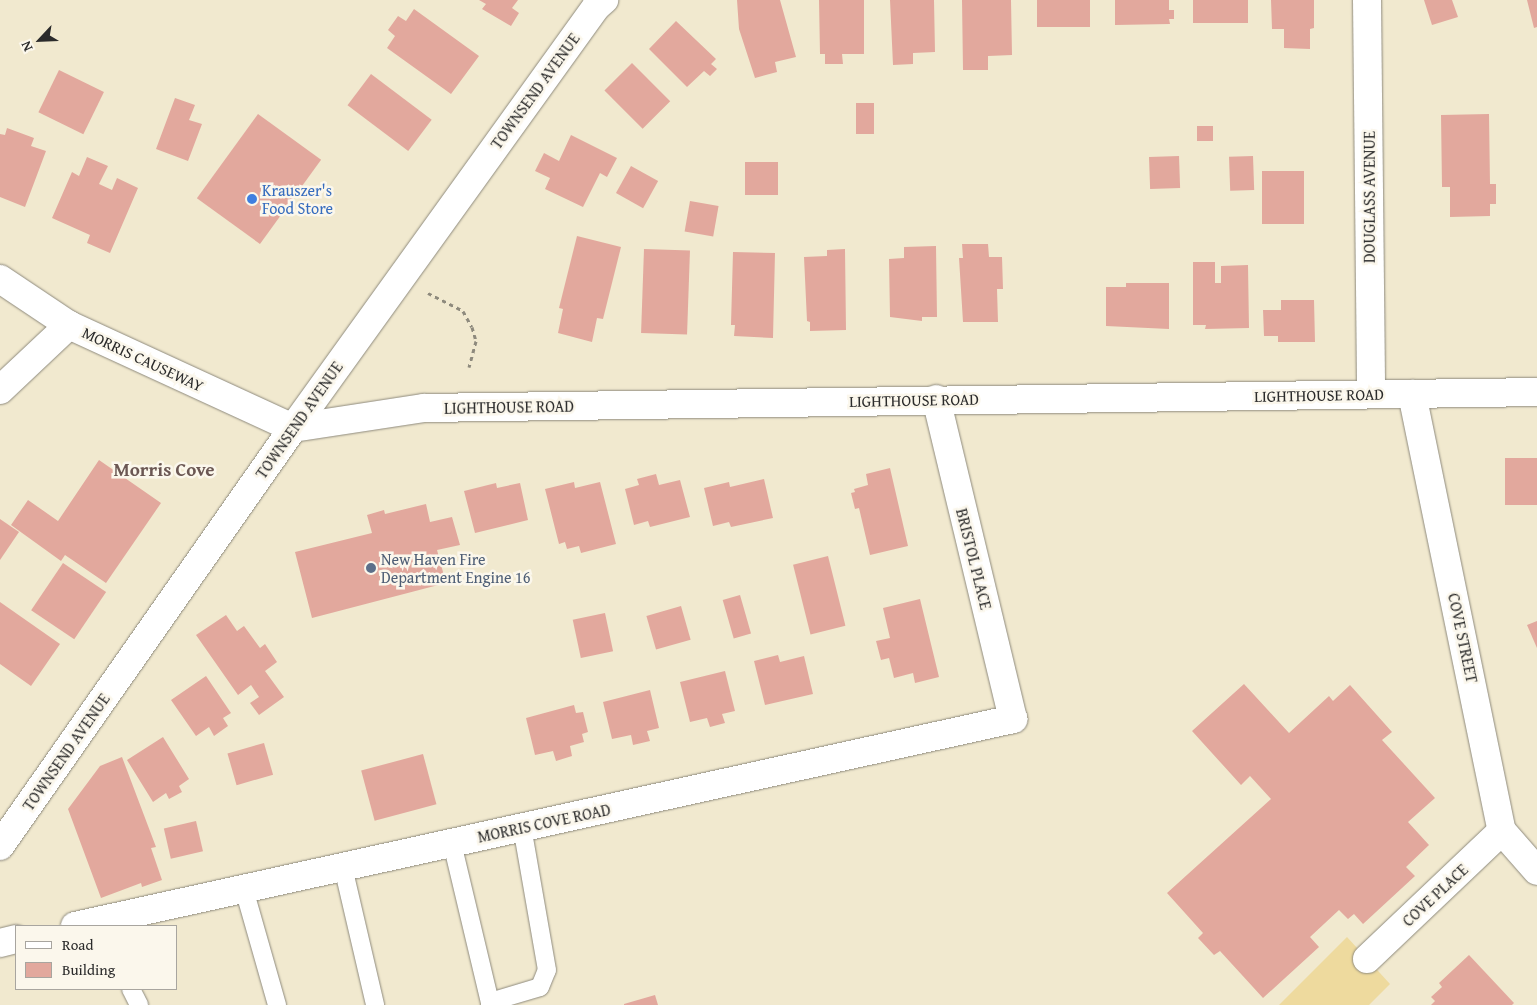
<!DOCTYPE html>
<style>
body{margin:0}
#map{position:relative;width:1537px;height:1005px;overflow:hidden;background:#f1e9cf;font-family:"Gentium Book Plus",serif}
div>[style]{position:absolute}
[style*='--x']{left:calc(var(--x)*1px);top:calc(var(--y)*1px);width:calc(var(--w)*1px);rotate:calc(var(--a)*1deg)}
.sand>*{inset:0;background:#eeda9e}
.building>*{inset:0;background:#e2a89d;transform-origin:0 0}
.path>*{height:3px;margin-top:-1.5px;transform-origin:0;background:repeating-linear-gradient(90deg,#8e8a7d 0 4px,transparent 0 8px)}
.roads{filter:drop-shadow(0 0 1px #8e8a7d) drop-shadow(0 0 1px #8e8a7d)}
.service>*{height:18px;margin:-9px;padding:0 9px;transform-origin:9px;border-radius:9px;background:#fff}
.minor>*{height:28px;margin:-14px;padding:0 14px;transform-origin:14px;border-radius:14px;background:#fff}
.secondary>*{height:28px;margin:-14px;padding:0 14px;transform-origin:14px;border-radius:14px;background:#fff}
.dots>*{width:14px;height:14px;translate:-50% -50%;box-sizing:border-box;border:2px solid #fbf7ec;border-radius:50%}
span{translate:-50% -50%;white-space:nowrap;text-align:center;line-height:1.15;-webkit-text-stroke:5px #fbf7ec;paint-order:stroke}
.street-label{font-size:16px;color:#2b2b2b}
.shop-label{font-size:16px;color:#366cbe}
.left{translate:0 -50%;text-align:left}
.service-label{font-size:16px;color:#4e5e75}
.quarter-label{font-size:19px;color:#6b5753;font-weight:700}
.legend{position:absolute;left:15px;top:925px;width:162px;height:65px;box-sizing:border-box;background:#fbf7ec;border:1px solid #a8a59f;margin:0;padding:6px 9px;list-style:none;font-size:15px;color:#2b2b2b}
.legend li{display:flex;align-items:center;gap:10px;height:25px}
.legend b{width:25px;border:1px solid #a8a59f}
.north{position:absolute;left:15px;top:15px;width:50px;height:50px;-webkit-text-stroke:4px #fbf7ec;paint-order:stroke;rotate:245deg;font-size:14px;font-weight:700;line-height:20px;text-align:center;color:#2b2b2b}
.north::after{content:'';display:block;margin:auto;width:18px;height:22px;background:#2b2b2b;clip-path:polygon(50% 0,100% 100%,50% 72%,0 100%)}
</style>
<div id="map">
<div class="sand">
<i style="clip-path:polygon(1347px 937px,1390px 984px,1369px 1005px,1279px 1005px)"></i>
</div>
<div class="building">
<i style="clip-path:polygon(479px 0,518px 0,512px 8px,519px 13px,511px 26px,482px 9px,486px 4px)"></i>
<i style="clip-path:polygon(737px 0,780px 0,796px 57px,775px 62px,777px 72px,755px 78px,739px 29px)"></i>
<i style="clip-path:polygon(819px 0,864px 0,864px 54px,842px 54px,843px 64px,825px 64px,825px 54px,820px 54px)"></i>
<i style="clip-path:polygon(890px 0,934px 0,935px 52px,913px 53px,913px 64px,893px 65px)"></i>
<i style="clip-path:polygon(962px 0,1011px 0,1012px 55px,988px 56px,988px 70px,963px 70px)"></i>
<i style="left:1037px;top:0;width:53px;height:27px"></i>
<i style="clip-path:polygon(1115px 0,1169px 0,1169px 10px,1174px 10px,1174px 19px,1169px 19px,1170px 24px,1115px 25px)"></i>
<i style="left:1193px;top:0;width:55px;height:23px"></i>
<i style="clip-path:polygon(1271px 0,1314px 0,1314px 28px,1310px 29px,1310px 49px,1284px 48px,1284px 29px,1272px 29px)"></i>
<i style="clip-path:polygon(1424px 0,1452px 0,1458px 17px,1432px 25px)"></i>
<i style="clip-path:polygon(1527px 0,1537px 0,1537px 27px,1534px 28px)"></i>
<i style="clip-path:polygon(414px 9px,479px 56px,451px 94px,387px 48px,395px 36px,388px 30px,398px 16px,406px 21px)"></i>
<i style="clip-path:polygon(676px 21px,716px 59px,711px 64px,717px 69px,710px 76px,704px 71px,687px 87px,649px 49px)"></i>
<i style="left:632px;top:63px;width:54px;height:39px;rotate:45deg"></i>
<i style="left:59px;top:70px;width:50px;height:47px;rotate:26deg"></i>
<i style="left:371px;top:74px;width:76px;height:39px;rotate:37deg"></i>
<i style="clip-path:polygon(175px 98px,195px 105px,189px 120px,202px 124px,188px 161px,156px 149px)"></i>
<i style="left:856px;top:103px;width:18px;height:31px"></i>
<i style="left:258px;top:114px;width:78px;height:104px;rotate:36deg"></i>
<i style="clip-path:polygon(1489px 114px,1490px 184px,1496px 184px,1496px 204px,1490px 204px,1490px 216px,1450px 217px,1450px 187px,1442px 187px,1441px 115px)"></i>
<i style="left:1197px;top:126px;width:16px;height:15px"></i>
<i style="clip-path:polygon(7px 128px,34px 138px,31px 146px,46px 151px,25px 207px,0 197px,0 134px,5px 135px)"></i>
<i style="clip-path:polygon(571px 135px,617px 158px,607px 177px,600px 173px,583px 207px,545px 189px,550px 178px,535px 171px,544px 153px,559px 161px)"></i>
<i style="left:1179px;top:156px;width:32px;height:30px;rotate:88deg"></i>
<i style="left:1253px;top:156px;width:34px;height:24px;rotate:88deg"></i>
<i style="clip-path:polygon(87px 157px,108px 166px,99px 184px,112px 190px,117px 178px,138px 188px,110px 253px,87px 243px,90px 235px,52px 218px,72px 172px,79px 176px)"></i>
<i style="left:778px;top:162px;width:33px;height:33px;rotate:90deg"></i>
<i style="left:631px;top:166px;width:31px;height:31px;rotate:29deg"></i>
<i style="left:1262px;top:171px;width:42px;height:53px"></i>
<i style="left:690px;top:201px;width:29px;height:31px;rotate:10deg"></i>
<i style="clip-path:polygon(577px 236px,621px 247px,603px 319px,597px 318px,592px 342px,558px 333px,563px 309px,559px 308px)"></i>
<i style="clip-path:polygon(962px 244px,988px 244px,989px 257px,1002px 257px,1003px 289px,997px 289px,998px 322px,963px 322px,959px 258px,963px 258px)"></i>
<i style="clip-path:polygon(936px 246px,937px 317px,922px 317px,922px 321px,890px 317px,889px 259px,904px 258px,904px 247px)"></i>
<i style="left:644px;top:249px;width:46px;height:84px;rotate:2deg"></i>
<i style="clip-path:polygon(845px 249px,846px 330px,810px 331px,810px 322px,807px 321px,804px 257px,827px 256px,827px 250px)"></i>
<i style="clip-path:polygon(733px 252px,775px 253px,773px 338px,734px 336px,735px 325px,731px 325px)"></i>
<i style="clip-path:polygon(1193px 262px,1215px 262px,1215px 283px,1221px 283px,1221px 266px,1248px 265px,1249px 328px,1205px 329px,1206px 325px,1193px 325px)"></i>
<i style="clip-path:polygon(1126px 283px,1169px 283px,1169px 329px,1106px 326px,1106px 287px,1126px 287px)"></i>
<i style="clip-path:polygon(1281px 300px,1314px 300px,1315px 342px,1278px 342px,1278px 336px,1264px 336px,1263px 310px,1281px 310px)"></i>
<i style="left:1537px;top:458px;width:47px;height:32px;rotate:90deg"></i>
<i style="clip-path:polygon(99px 460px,161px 503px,106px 583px,65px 555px,61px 561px,11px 525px,28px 500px,58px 521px)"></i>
<i style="clip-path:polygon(890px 468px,908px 546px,870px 555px,859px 508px,855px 509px,851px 493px,855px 492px,854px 489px,868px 485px,866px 474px)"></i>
<i style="clip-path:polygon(656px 474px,659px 485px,680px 480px,690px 517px,650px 527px,648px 521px,634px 525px,625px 489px,639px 485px,637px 479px)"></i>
<i style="clip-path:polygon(764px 479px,773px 518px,731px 527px,729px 522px,713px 526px,704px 488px,729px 482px,730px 487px)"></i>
<i style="clip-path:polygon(574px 482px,575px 488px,600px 482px,616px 544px,581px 553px,579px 546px,567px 549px,565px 542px,559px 544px,545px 489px)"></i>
<i style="clip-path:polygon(496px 483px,497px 488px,520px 483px,528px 520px,475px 533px,464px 491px)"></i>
<i style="clip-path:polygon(426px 504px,430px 522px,452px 517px,460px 545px,437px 550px,446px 583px,312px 618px,295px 552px,372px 533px,367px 515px,384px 510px,385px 514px)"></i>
<i style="clip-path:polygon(0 519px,19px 532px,0 560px)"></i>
<i style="left:828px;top:556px;width:72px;height:36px;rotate:76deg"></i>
<i style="left:63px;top:563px;width:52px;height:57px;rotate:34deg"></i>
<i style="left:740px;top:595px;width:40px;height:18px;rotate:74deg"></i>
<i style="clip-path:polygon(920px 599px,939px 677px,915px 683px,913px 673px,894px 678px,889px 658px,881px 660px,876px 641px,890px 638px,883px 608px)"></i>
<i style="clip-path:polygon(0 602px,60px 644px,31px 686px,0 664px)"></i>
<i style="left:681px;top:606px;width:35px;height:36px;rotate:74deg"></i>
<i style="left:605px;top:613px;width:39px;height:33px;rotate:78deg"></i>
<i style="clip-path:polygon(226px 615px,237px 631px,244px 626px,260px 648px,265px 644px,277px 662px,265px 671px,284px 697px,259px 715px,250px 703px,259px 697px,251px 685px,238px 695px,196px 635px)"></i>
<i style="clip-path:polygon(1537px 621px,1537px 648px,1527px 625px)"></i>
<i style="clip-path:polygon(778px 655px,780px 662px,804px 656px,813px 694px,765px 705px,754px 661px)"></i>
<i style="clip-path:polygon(725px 671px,735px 711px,722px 714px,725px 723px,710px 727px,707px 718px,690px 722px,680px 682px)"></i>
<i style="clip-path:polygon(206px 676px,231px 713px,223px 718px,228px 726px,214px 736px,209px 727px,196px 736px,171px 700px)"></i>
<i style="clip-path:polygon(1244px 684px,1289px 733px,1329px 696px,1333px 701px,1350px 685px,1392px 732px,1382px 740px,1435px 798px,1408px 822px,1429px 845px,1406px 867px,1415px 876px,1363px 924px,1354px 914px,1348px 919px,1339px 910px,1310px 937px,1319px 947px,1263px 998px,1220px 951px,1214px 955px,1198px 938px,1203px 933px,1167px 893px,1271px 799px,1250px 776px,1241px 785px,1192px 731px)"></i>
<i style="clip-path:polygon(650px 690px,659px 728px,647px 731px,650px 741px,633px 745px,631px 735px,612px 739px,603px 702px)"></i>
<i style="clip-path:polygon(574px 705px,576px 713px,583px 712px,588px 732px,582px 734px,584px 742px,570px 746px,572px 756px,556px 761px,553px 751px,535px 755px,526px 718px)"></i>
<i style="clip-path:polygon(163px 737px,189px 779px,179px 786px,182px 792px,169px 799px,166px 793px,153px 802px,127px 760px)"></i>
<i style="left:264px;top:743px;width:33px;height:38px;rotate:74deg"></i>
<i style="left:423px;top:754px;width:52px;height:64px;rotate:75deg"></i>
<i style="clip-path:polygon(122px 757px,156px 847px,151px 848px,162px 880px,142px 887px,141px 883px,101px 898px,68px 809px,100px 766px)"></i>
<i style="left:196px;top:821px;width:31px;height:33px;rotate:77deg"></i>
<i style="clip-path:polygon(1469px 955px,1514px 1003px,1512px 1005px,1431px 1005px,1435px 1001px,1431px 997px,1442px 987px,1439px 983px)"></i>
<i style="clip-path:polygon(655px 995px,658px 1005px,624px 1005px,624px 1004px)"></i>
</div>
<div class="path">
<i style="--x:428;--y:293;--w:39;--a:27"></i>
<i style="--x:463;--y:311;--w:18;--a:61"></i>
<i style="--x:472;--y:327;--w:15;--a:74"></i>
<i style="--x:476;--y:341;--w:27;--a:105"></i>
</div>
<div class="roads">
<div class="service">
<i style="--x:452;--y:843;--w:163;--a:76.6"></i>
<i style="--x:343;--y:867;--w:142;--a:76.9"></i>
<i style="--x:244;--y:889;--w:121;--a:74.1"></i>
<i style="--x:131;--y:989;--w:18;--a:63"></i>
<i style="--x:490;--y:1005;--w:3;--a:-90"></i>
<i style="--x:490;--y:1002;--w:52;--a:-16.7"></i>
<i style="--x:540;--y:987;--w:18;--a:-68"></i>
<i style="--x:547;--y:970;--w:145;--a:-99.9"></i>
</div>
<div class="minor">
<i style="--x:1367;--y:0;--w:394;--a:89.4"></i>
<i style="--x:0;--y:279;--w:83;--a:33.7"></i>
<i style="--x:69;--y:325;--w:247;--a:24.7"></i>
<i style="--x:293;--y:428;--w:133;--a:-8.7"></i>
<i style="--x:424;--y:408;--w:1113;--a:-0.82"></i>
<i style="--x:0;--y:390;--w:95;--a:-43.3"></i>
<i style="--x:1412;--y:394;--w:446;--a:78.4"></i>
<i style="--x:1502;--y:831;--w:53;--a:48.8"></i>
<i style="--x:75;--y:926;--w:961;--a:-12.44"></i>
<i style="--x:1013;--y:719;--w:329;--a:-103.5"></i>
<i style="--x:0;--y:943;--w:16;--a:-14"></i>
<i style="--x:1367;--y:959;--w:186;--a:-43.5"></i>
</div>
<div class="secondary">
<i style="--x:0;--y:846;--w:510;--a:-54.97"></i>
<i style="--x:293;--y:428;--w:519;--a:-54.26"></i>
<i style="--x:596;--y:7;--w:11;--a:-41"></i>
</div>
</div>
<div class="dots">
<i style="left:252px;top:199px;background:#3f7fe0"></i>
<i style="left:371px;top:568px;background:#5c6f8a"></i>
</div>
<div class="street-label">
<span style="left:535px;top:91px;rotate:-54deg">TOWNSEND AVENUE</span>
<span style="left:1369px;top:197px;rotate:-90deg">DOUGLASS AVENUE</span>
<span style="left:143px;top:359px;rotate:25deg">MORRIS CAUSEWAY</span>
<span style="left:1319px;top:395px;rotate:-1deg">LIGHTHOUSE ROAD</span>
<span style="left:914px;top:400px;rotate:-1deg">LIGHTHOUSE ROAD</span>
<span style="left:509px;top:407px;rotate:-1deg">LIGHTHOUSE ROAD</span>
<span style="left:299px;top:420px;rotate:-55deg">TOWNSEND AVENUE</span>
<span style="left:974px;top:559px;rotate:76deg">BRISTOL PLACE</span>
<span style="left:1463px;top:638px;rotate:78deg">COVE STREET</span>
<span style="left:66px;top:752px;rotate:-55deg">TOWNSEND AVENUE</span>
<span style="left:544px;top:823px;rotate:-12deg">MORRIS COVE ROAD</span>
<span style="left:1435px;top:895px;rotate:-43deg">COVE PLACE</span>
</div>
<div class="shop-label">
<span class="left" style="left:262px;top:199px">Krauszer's<br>Food Store</span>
</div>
<div class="service-label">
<span class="left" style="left:381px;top:568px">New Haven Fire<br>Department Engine 16</span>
</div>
<div class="quarter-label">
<span style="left:164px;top:470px">Morris Cove</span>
</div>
<ul class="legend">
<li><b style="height:6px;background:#fff"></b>Road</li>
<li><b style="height:14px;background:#e2a89d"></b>Building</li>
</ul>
<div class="north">N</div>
</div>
